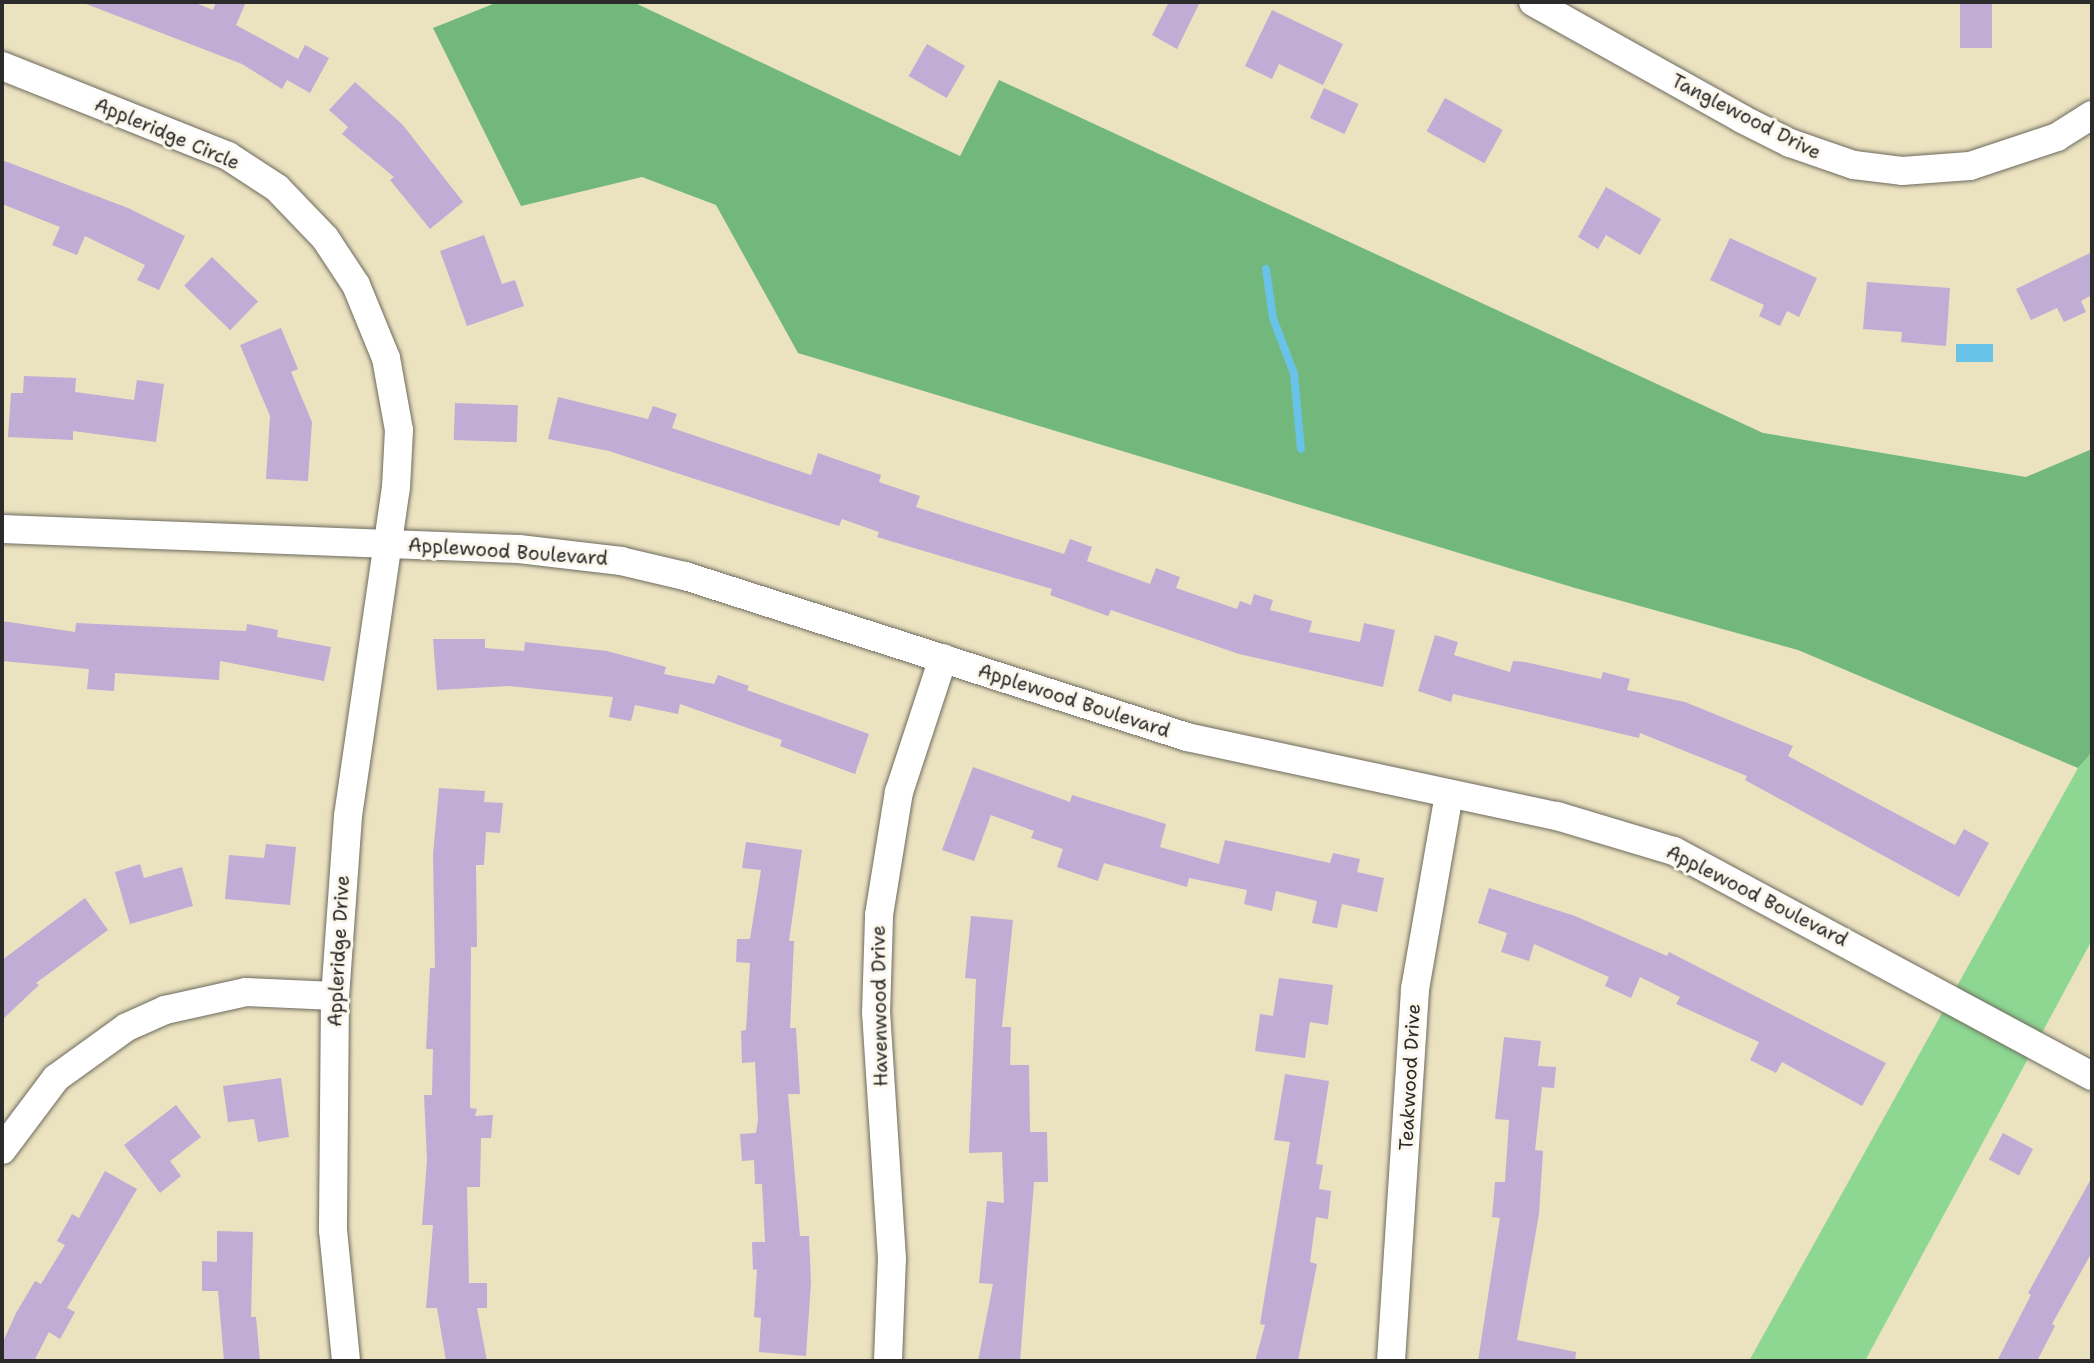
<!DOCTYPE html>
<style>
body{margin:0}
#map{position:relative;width:2094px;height:1363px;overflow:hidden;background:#ebe2c0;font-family:"Shantell Sans",sans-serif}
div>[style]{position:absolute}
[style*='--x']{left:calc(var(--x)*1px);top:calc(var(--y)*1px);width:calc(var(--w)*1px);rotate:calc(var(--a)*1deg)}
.green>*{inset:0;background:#8dd792}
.forest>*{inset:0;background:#72b87c}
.water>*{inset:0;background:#69c2e7;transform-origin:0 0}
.stream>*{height:8px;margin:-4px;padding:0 4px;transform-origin:4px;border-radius:4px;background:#69c2e7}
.building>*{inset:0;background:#bfadd6;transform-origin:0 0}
.roads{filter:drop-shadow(0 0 2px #6e6b5f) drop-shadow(0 0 2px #6e6b5f)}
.minor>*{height:28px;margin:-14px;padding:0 14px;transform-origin:14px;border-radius:14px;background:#fff}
span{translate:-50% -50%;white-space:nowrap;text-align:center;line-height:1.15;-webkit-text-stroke:6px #fbf7ec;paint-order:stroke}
.street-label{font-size:19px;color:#2b2b2b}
.frame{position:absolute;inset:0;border:4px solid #2b2b2b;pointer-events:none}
</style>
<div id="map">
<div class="green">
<i style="clip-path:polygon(2092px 752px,2092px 940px,1865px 1361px,1749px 1361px,2078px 768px)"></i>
</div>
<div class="forest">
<i style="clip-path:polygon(498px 2px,633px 2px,960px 156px,999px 80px,1763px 433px,2026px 477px,2092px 449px,2092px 752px,2078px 768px,1798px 650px,1575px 588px,798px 353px,716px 205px,642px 177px,521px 206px,433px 28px)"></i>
</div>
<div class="water">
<i style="left:1956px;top:344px;width:37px;height:18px"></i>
</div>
<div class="stream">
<i style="--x:1266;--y:269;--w:49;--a:81.9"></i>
<i style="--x:1273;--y:318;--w:60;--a:69.4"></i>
<i style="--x:1294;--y:374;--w:75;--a:84.7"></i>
</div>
<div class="building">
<i style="clip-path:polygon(81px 2px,193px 2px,213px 10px,216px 2px,246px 2px,236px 25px,298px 59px,305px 45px,329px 58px,310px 93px,287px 80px,282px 89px,242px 64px)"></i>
<i style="clip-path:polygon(1169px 2px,1200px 2px,1177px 49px,1152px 35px)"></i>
<i style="left:1960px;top:2px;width:32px;height:46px"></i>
<i style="clip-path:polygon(1272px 10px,1343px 44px,1323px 85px,1279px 64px,1272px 79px,1245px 66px)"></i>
<i style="left:927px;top:44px;width:44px;height:37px;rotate:30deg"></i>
<i style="clip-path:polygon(355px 82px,402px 124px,463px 202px,430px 229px,390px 180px,394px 177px,342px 134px,348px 127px,329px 110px)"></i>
<i style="left:1324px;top:88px;width:38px;height:33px;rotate:25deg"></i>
<i style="left:1445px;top:98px;width:66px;height:38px;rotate:29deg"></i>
<i style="clip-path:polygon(2px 160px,128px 208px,185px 236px,159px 290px,137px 280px,145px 265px,85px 236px,77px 255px,52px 245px,60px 227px,2px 204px)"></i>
<i style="clip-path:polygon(1606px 187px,1661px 219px,1640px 255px,1606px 235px,1598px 249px,1578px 237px)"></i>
<i style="clip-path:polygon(484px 235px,502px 284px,515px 280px,524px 306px,467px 326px,440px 251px)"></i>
<i style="clip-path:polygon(1730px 238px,1817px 278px,1799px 317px,1787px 311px,1780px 326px,1759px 316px,1764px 305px,1710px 280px)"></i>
<i style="clip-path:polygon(2092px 252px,2092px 295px,2081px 301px,2086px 312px,2064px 322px,2057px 308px,2031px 320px,2016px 289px)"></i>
<i style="left:212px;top:257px;width:64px;height:40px;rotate:44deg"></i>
<i style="clip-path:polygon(1867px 282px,1950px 288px,1946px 346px,1901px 342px,1902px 332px,1863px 329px)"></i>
<i style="clip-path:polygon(281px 328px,298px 369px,291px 372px,312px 422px,308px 481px,266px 479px,270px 416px,240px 345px)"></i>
<i style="clip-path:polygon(24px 376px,76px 378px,75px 392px,134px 400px,137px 380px,164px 384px,156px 442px,73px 431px,73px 440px,8px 437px,11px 393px,23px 393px)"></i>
<i style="clip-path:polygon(558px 397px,648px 419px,653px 406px,677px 414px,672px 428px,811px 475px,818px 453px,881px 475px,879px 482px,920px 496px,916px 507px,1064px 554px,1070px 539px,1092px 547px,1087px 561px,1150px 584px,1156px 568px,1180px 577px,1176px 588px,1237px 609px,1240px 601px,1251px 605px,1254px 594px,1273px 600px,1270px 610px,1312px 621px,1309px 632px,1360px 642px,1364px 623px,1395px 630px,1383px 687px,1239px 654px,1111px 610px,1108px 616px,1050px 595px,1052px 589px,877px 537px,879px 532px,842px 519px,839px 526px,609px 451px,548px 439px)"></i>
<i style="left:455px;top:403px;width:63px;height:37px;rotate:2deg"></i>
<i style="clip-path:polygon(2px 621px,75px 632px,76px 623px,246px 631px,247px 624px,278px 630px,277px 637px,331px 647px,324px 681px,220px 661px,219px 680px,115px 673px,114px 691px,87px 689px,89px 669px,2px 661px)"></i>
<i style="clip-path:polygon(1435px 635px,1458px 642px,1454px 655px,1510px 672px,1513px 661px,1525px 662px,1601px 679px,1603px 672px,1630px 679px,1627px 690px,1685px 702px,1793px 746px,1788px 756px,1955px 845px,1964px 829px,1989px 843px,1959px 897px,1745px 780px,1747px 776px,1640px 733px,1639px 738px,1453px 694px,1451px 702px,1418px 691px)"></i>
<i style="clip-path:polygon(433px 639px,485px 639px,485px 648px,524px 651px,525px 642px,607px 651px,666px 667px,664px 674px,714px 684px,718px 675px,749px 686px,747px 690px,869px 734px,855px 774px,780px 746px,782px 740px,680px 704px,678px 714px,635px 705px,631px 721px,609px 717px,613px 697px,509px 686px,437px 690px)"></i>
<i style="clip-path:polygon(973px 767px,1070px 802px,1072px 795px,1166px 824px,1160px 847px,1219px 864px,1225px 840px,1330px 863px,1333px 853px,1360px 859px,1357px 872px,1384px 878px,1377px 912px,1342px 904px,1337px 928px,1312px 923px,1317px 901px,1276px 891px,1272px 911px,1244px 904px,1247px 890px,1189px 878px,1187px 887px,1104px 863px,1098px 881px,1057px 867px,1063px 849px,1031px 838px,1034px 831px,991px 815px,974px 861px,942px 850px)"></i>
<i style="clip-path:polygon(439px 788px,485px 791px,484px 802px,503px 803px,500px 833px,486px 832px,484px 865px,476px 865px,477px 947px,471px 947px,470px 1108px,477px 1109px,475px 1116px,493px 1115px,491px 1138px,481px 1138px,480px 1187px,467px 1187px,469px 1283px,487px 1283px,487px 1308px,477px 1308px,487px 1361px,446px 1361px,437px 1308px,426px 1308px,433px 1225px,422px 1225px,427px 1160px,424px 1095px,432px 1095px,433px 1049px,426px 1049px,430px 968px,435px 968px,433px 855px)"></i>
<i style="clip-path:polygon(746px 842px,802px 850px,789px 941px,794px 941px,790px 1028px,796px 1028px,800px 1094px,788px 1094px,800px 1236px,809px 1236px,811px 1282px,806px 1356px,759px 1352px,761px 1318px,754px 1317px,757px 1269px,753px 1270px,752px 1242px,765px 1242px,762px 1184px,755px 1184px,754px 1160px,742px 1161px,740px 1134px,756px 1133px,758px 1120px,755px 1062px,742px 1063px,741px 1031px,746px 1030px,750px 963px,736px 962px,737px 939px,750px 939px,761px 870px,742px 868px)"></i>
<i style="clip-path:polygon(266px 844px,296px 847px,290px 905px,225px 899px,229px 855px,264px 858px)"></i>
<i style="clip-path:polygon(140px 864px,144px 878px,182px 867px,193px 906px,130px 924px,115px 872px)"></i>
<i style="clip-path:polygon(1489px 888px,1575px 916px,1667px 956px,1669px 952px,1886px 1063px,1862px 1106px,1782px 1062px,1776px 1073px,1750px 1060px,1759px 1042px,1676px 1004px,1680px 997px,1640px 977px,1631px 998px,1605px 986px,1609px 977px,1534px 944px,1529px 961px,1501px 952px,1507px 933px,1478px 923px)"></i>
<i style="clip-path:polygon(85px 898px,108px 930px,36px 983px,39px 985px,2px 1020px,2px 960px)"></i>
<i style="clip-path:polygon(971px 916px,1013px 920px,1002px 1027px,1011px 1027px,1010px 1065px,1029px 1065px,1030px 1132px,1047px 1132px,1048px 1182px,1034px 1182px,1020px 1361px,978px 1361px,993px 1284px,979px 1283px,987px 1201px,1004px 1203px,1002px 1152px,969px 1153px,976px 979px,965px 978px)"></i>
<i style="clip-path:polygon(1279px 978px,1333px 985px,1328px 1025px,1310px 1022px,1305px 1058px,1255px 1051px,1260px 1014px,1273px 1016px)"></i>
<i style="clip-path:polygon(1504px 1037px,1541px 1041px,1538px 1066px,1556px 1067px,1554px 1088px,1542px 1087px,1535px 1150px,1543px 1151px,1539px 1214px,1517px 1340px,1576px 1352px,1575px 1361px,1478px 1361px,1500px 1218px,1492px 1217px,1495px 1182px,1505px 1182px,1509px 1120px,1495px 1119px)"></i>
<i style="clip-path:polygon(1285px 1074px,1329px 1081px,1316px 1164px,1323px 1165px,1319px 1189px,1331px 1191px,1328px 1219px,1316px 1217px,1310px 1262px,1317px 1264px,1298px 1361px,1255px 1361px,1265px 1325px,1260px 1324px,1290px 1142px,1274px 1140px)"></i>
<i style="clip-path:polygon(281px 1078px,289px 1137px,258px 1142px,254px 1119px,228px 1122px,223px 1086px)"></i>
<i style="clip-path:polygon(176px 1105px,201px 1137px,170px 1161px,181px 1176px,160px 1193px,124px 1145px)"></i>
<i style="left:2003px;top:1133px;width:34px;height:30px;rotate:28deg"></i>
<i style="clip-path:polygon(105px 1171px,137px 1189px,67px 1308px,75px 1312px,60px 1339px,49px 1332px,34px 1361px,2px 1361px,2px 1344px,16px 1313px,35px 1281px,41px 1284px,65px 1245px,57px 1241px,72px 1214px,79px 1218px)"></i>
<i style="clip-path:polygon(2092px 1177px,2092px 1252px,2052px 1324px,2055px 1326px,2037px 1361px,1997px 1361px,2031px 1295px,2028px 1293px)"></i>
<i style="clip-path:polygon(217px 1231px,253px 1232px,251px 1317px,256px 1317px,260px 1361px,224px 1361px,218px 1291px,202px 1291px,202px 1261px,217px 1262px)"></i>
</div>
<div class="roads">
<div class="minor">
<i style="--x:1533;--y:2;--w:240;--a:29.2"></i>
<i style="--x:1742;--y:119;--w:54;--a:26.6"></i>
<i style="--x:1790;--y:143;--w:68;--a:19"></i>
<i style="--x:1854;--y:165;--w:48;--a:7.1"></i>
<i style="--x:1902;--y:171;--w:68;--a:-4.2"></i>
<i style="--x:1970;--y:166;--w:92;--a:-18.4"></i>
<i style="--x:2057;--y:137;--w:41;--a:-32.2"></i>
<i style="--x:2;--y:66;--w:243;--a:21.7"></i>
<i style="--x:228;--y:156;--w:59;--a:33.1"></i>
<i style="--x:277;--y:188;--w:69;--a:46.2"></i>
<i style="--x:325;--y:238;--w:56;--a:56.6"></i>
<i style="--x:356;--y:285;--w:79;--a:67.7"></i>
<i style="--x:386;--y:358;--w:73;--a:79.8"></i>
<i style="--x:399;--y:430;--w:57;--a:93"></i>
<i style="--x:396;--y:487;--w:332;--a:98.3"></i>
<i style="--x:348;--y:816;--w:180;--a:94.1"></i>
<i style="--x:335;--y:996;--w:234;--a:90.5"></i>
<i style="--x:333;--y:1230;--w:132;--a:84.3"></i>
<i style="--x:2;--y:529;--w:517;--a:2.22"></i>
<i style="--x:519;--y:549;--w:103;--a:6.7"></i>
<i style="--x:621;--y:561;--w:66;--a:13.2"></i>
<i style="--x:685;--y:576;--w:527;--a:17.78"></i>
<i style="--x:1187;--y:737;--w:378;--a:12.1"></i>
<i style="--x:1557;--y:816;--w:122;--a:16.7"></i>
<i style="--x:1674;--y:851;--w:475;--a:28.3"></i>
<i style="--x:2;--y:1150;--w:90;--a:-53.1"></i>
<i style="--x:56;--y:1078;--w:87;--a:-35.7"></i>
<i style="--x:127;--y:1027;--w:42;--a:-24.1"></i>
<i style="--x:165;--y:1010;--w:83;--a:-12.5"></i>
<i style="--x:246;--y:992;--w:89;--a:2.6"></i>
<i style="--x:888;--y:1361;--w:102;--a:-87.8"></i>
<i style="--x:892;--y:1259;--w:247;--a:-93.7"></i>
<i style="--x:876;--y:1013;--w:98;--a:-88.2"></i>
<i style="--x:879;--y:915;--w:125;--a:-80.8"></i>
<i style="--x:899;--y:792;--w:141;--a:-71.8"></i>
<i style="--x:1391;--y:1361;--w:373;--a:-86.3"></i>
<i style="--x:1415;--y:989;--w:197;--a:-80.1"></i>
</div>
</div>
<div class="street-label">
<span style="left:1746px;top:117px;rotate:27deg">Tanglewood Drive</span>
<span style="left:167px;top:134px;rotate:23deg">Appleridge Circle</span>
<span style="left:508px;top:552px;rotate:4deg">Applewood Boulevard</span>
<span style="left:1074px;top:701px;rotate:18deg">Applewood Boulevard</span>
<span style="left:1757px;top:896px;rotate:27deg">Applewood Boulevard</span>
<span style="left:339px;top:951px;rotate:-87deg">Appleridge Drive</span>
<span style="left:880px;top:1006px;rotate:-91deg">Havenwood Drive</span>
<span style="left:1410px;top:1077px;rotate:-87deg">Teakwood Drive</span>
</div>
<div class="frame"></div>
</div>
